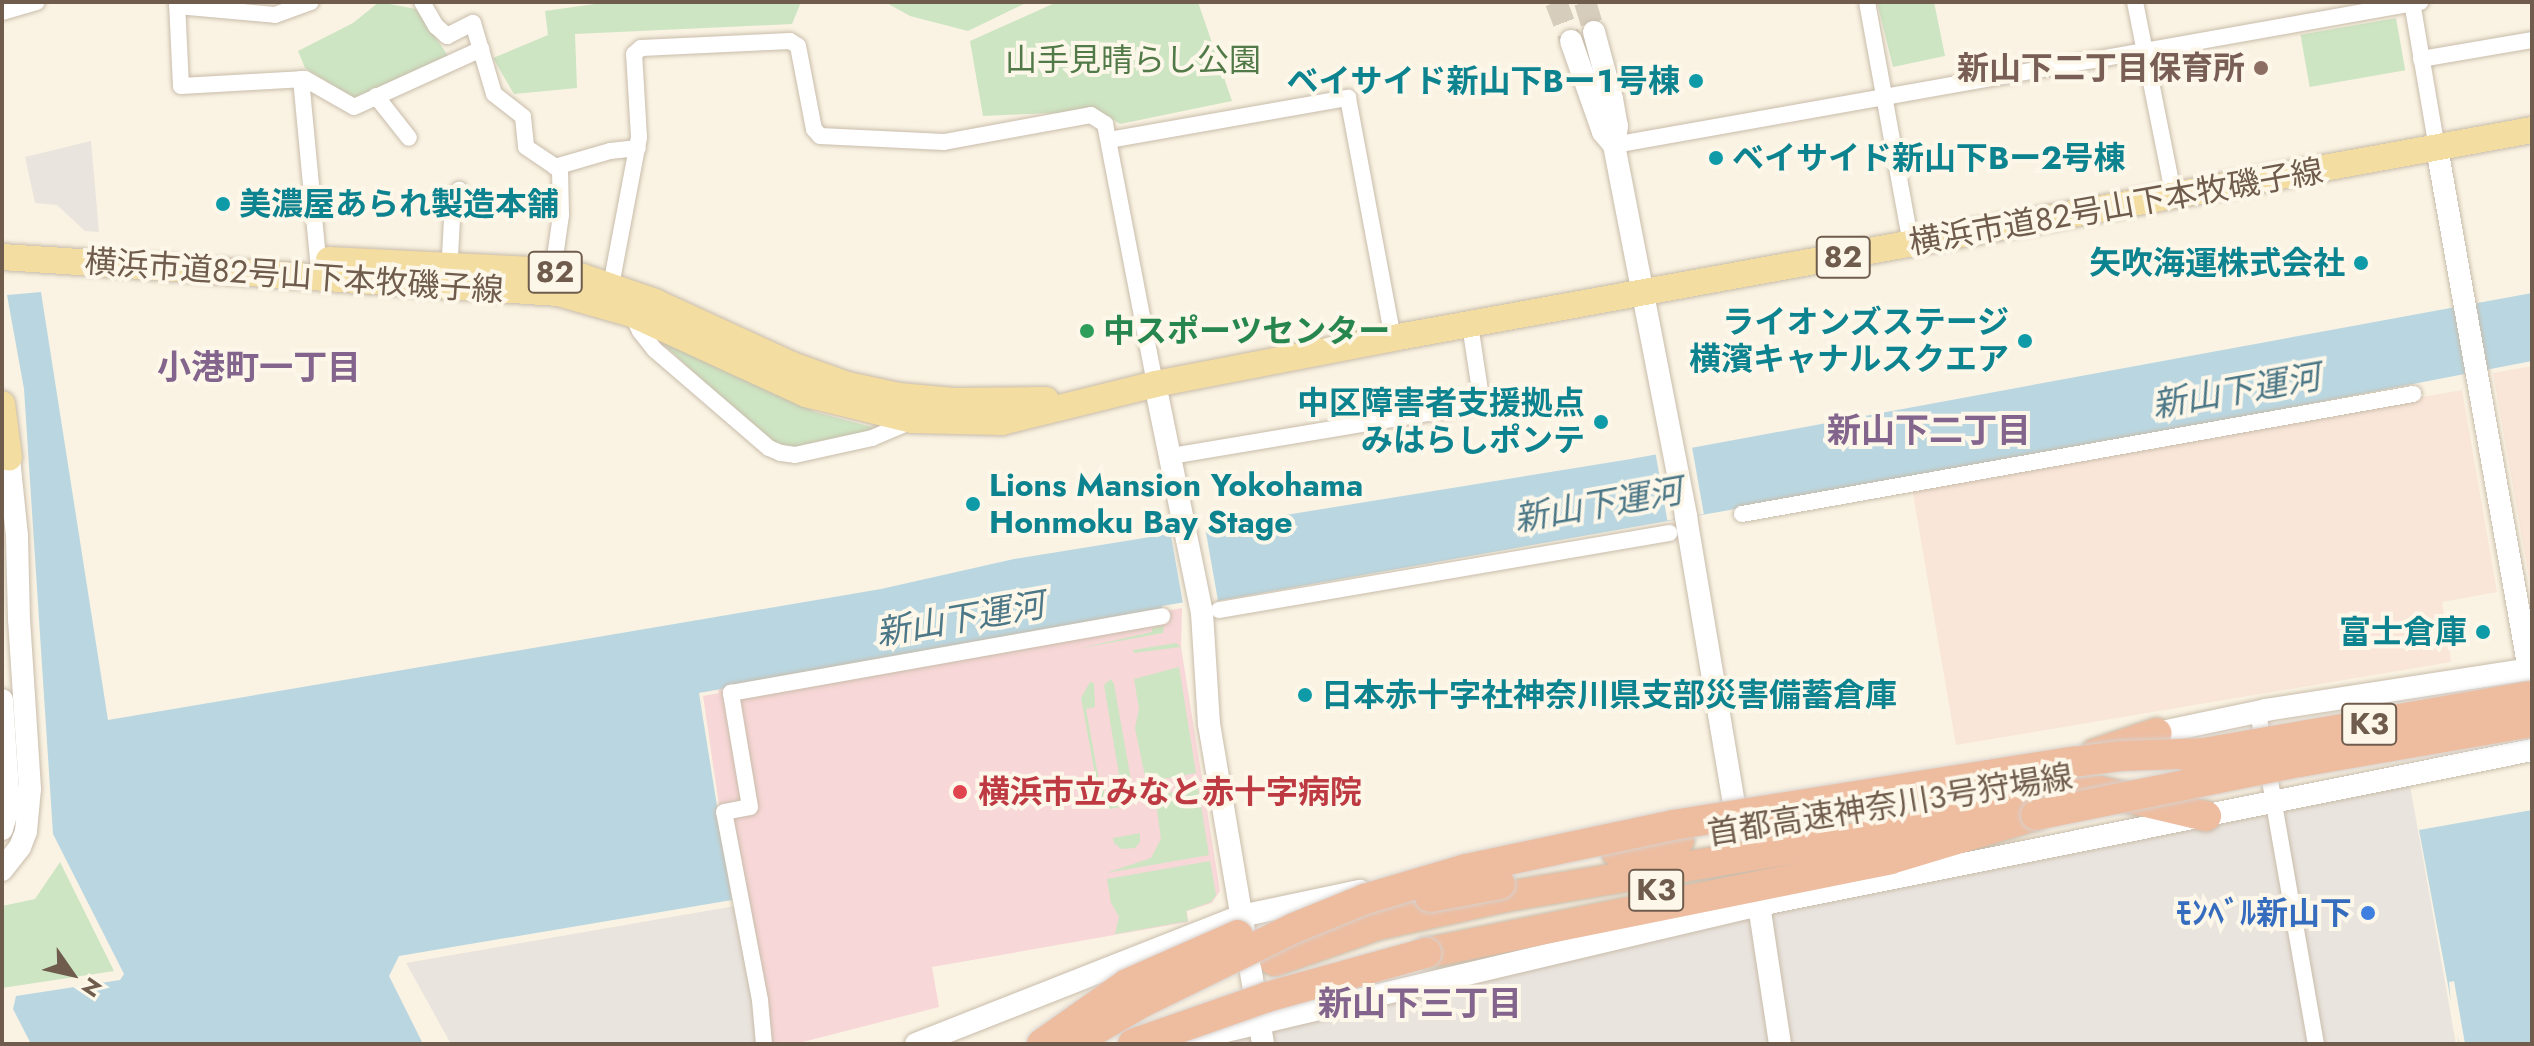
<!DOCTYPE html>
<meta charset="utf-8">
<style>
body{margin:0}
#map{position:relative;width:2534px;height:1046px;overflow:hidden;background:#faf3e3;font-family:Jost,"Noto Sans JP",sans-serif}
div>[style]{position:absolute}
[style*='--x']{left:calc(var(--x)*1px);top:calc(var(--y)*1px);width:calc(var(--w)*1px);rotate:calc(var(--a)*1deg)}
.commercial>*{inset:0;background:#f9e6d8}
.industrial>*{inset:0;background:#e9e4de}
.medical>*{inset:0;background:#f7d7d7}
.green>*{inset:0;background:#cde5c3;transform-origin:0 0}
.water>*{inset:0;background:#bad7e1}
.pier>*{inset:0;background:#faf3e3;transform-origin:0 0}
.secondary-tunnel>*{height:22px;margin-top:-11px;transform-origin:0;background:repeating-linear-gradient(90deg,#d7cdbd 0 22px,transparent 0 33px)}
.roads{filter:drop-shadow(0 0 2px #c9bcab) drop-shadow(0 0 2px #c9bcab)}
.street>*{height:16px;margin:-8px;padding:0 8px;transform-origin:8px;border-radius:8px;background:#fff}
.secondary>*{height:22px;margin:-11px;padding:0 11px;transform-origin:11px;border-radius:11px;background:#fff}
.primary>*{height:26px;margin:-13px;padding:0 13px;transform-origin:13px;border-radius:13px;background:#f3dda1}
.highway>*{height:30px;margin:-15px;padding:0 15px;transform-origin:15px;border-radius:15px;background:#eebda0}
.bridges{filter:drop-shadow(0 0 2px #d7d1cd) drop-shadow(0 0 2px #d7d1cd)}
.highway-bridge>*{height:30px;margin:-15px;padding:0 15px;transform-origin:15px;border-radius:15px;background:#eebda0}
.dots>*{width:22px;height:22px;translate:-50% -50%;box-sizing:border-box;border:4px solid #fdf7e9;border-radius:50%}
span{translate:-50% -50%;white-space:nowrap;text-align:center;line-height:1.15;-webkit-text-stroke:8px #fdf7e9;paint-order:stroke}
.shield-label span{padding:2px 6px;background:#fdf7e9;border:2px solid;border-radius:6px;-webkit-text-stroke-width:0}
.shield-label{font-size:30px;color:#6f5c4c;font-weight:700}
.park-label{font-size:32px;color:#517a48}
.education-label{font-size:32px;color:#785e54;font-weight:700}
.right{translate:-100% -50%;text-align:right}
.culture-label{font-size:32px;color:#0d838f;font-weight:700}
.left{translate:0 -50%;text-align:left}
.street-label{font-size:32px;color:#6f5c4c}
.leisure-label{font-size:32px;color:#27864d;font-weight:700}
.health-label{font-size:32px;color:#be3a42;font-weight:700}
.shop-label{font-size:32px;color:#366cbe;font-weight:700}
.neighbourhood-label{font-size:34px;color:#83648c;font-weight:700}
.water-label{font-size:34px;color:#4c7787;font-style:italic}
.frame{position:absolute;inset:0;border:4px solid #6f5c4c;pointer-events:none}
.north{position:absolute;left:32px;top:934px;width:80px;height:80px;-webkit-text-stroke:6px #fdf7e9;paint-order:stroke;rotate:124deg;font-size:22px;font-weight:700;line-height:32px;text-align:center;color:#6f5c4c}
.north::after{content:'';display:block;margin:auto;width:28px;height:36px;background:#6f5c4c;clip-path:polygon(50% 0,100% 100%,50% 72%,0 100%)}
</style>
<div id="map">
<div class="commercial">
<i style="clip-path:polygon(2532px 366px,2532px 595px,2493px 373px)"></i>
<i style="clip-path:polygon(2462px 390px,2497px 592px,2442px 602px,2451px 662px,1956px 745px,1912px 488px)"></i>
</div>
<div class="industrial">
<i style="clip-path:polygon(91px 141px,99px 232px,85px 231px,57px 205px,35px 203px,25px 157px)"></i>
<i style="clip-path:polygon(2408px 774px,2456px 1044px,1142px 1044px)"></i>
<i style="clip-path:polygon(735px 906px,760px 1044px,451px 1044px,406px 963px)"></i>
</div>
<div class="medical">
<i style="clip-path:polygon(1182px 608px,1181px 647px,1220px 891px,1212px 903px,1187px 911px,1188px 922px,932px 967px,939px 1007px,795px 1044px,760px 1044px,700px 693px)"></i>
</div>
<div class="green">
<i style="clip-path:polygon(379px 2px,416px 9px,449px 57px,354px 98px,305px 68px,298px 51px,353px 23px)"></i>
<i style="clip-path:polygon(609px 2px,801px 2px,792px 24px,575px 34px,577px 88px,514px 94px,493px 58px,548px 35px,545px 11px)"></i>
<i style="clip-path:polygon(885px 2px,1028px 2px,968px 31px,910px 16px)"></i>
<i style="clip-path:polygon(1057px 2px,1198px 2px,1232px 101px,1120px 124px,1100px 111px,983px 116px,970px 41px)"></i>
<i style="clip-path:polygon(1877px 2px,1934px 2px,1945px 56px,1893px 67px)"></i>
<i style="left:2396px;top:18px;width:53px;height:97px;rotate:80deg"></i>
<i style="clip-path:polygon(655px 336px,815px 412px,887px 431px,790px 451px,767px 441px)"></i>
<i style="clip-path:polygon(1164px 626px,1163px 633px,1076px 649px,1152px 632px,1152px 628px)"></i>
<i style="clip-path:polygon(1176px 643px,1181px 647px,1133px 653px,1133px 650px)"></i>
<i style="clip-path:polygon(1179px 667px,1196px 773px,1146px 782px,1135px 728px,1139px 709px,1134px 679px)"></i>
<i style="clip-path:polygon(1111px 679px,1114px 684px,1131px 780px,1129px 786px,1117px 789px,1109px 777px,1119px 775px,1104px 685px)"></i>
<i style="clip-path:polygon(1090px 682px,1094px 683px,1095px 707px,1086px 709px,1100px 786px,1108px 797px,1134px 799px,1133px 804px,1110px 809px,1100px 802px,1081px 698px)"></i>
<i style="clip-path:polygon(1198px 787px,1209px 855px,1106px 873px,1151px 858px,1161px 839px,1157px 810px,1161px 800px,1169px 793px)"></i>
<i style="clip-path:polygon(1140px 833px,1140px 842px,1135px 848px,1121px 849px,1114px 843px,1113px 838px)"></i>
<i style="clip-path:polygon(1210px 861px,1216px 895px,1211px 902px,1186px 911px,1188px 921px,1115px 934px,1119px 917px,1111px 903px,1107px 879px)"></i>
<i style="clip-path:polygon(60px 862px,114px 971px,2px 988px,2px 906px,35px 899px)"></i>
</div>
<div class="water">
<i style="clip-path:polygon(41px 292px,108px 720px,881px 589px,1014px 559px,1631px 459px,2532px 293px,2532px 361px,2113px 442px,1217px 601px,1215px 597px,1162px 606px,1162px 610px,699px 693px,732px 900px,399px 956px,389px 976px,423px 1044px,31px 1044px,13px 1009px,16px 996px,120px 980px,124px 974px,53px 834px,24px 389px,7px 295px)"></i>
<i style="clip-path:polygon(2532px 810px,2532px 1044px,2459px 1044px,2419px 830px)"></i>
</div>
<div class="pier">
<i style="left:1692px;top:447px;width:68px;height:37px;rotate:80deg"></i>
<i style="left:1205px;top:527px;width:74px;height:35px;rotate:80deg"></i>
<i style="clip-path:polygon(718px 690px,719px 693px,703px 696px,719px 805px,700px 693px)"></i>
<i style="clip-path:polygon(2454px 981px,2465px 1044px,2460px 1044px,2453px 1024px,2449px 982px)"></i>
</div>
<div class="secondary-tunnel">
<i style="--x:1556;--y:2;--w:42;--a:69"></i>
<i style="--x:1585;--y:2;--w:31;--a:73"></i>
</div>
<div class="roads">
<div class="street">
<i style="--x:177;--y:2;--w:84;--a:87.3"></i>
<i style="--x:181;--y:86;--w:124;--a:-3.2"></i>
<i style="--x:305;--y:79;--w:56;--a:29.7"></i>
<i style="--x:354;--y:107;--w:140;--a:-24.5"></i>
<i style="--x:422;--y:2;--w:28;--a:60"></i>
<i style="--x:436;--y:26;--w:15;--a:42"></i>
<i style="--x:447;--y:36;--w:29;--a:-27"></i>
<i style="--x:473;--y:23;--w:74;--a:73.5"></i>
<i style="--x:494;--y:94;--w:37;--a:38"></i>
<i style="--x:523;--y:117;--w:30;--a:84"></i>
<i style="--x:526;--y:147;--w:41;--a:34.1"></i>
<i style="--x:560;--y:170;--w:45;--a:88.7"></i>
<i style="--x:561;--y:215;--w:57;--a:98.1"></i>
<i style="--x:1867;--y:2;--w:247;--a:79.7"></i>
<i style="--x:2135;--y:2;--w:199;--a:78.7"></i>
<i style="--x:2412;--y:2;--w:148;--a:80.3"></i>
<i style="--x:177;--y:6;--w:98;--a:5.2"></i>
<i style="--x:275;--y:15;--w:38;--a:-20"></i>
<i style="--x:2;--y:12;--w:36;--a:-16"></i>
<i style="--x:2421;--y:59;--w:113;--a:-9.7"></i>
<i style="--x:301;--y:79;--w:181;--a:84.6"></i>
<i style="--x:376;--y:96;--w:53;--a:51.8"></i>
<i style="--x:1109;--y:140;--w:243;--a:-10"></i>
<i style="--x:1348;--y:98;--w:244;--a:79.4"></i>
<i style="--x:1614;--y:145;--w:819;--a:-10.06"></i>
<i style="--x:555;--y:167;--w:57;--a:-16.2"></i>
<i style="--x:610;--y:151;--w:28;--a:-6"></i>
<i style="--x:454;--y:266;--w:11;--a:-112"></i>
<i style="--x:450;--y:256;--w:56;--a:-86.9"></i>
<i style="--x:453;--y:200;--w:12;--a:-59"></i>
<i style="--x:609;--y:296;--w:162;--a:-79.3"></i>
<i style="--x:639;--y:137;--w:83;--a:-93.4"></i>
<i style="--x:634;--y:54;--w:9;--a:-41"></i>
<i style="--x:641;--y:48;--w:149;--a:-2.7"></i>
<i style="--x:790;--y:41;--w:9;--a:32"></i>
<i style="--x:798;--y:46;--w:85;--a:79.1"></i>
<i style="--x:814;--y:129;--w:9;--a:49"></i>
<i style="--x:820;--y:136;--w:124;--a:2.8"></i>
<i style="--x:944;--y:142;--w:149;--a:-10.4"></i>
<i style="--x:1091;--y:115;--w:17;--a:33"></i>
<i style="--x:1105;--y:124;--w:265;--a:79.1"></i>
<i style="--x:632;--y:314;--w:19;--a:65"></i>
<i style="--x:640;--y:331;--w:24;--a:52"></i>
<i style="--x:655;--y:350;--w:150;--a:40.7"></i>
<i style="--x:769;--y:448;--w:13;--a:23"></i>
<i style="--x:781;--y:453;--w:14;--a:8"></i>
<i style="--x:795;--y:455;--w:79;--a:-12.4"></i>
<i style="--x:872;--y:438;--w:43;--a:-23"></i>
<i style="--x:1171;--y:456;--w:315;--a:-9.5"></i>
<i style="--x:1482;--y:404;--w:80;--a:-98.6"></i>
<i style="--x:1742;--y:514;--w:682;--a:-10.14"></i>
<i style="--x:1219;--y:610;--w:457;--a:-9.7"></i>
<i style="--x:2258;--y:712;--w:337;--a:80.1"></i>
<i style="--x:764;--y:1044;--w:44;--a:-95.2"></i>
<i style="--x:760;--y:1000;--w:191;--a:-100.8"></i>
<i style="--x:724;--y:812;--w:26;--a:-11"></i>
<i style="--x:750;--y:807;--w:116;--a:-99.5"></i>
<i style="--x:731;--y:693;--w:438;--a:-10.1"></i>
</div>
<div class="secondary">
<i style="--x:1594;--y:32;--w:69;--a:75"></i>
<i style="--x:1612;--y:99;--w:27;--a:80"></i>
<i style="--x:1617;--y:126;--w:19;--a:99"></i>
<i style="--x:1614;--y:145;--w:379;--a:79"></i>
<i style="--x:1686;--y:517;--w:309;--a:80.5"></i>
<i style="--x:1571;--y:41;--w:96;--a:70.6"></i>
<i style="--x:1603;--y:132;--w:17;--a:50"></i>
<i style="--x:2437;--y:148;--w:530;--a:80"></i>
<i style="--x:1155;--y:384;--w:234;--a:78.4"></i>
<i style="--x:1202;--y:613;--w:111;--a:86.4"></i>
<i style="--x:1209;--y:724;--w:325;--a:80.4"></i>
<i style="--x:2;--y:700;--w:90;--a:86.2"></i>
<i style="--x:8;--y:790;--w:18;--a:90"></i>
<i style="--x:8;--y:808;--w:22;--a:106"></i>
<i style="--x:2143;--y:736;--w:126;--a:-11.9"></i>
<i style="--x:2266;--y:710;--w:269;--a:-8.8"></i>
<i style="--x:2;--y:870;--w:29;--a:-52"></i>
<i style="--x:20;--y:847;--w:17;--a:-69"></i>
<i style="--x:26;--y:831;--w:42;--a:-84.6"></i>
<i style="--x:30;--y:789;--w:169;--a:-93.7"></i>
<i style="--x:19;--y:620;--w:84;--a:-91.4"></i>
<i style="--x:17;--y:536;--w:78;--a:-95.9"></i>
<i style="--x:9;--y:458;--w:18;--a:-106"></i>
<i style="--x:1759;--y:905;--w:141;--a:81.4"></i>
<i style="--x:916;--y:1044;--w:349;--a:-21.5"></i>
<i style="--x:1241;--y:916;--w:122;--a:-11.9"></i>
<i style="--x:1171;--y:1044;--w:604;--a:-13.3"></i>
<i style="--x:1759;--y:905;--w:788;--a:-11.34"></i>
</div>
<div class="primary">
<i style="--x:2;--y:257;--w:557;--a:3.7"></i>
<i style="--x:558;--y:293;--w:77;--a:15.8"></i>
<i style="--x:632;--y:314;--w:192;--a:24.7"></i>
<i style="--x:806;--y:394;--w:110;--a:13.7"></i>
<i style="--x:913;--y:420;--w:89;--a:1.3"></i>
<i style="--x:1002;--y:422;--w:158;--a:-13.9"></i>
<i style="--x:1155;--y:384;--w:242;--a:-10.9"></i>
<i style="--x:1393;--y:338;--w:1158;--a:-10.35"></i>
<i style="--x:329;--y:260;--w:224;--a:2.8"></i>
<i style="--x:553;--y:271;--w:31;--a:11"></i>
<i style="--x:583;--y:277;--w:76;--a:19.1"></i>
<i style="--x:655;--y:302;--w:151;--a:24.7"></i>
<i style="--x:792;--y:365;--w:59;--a:19.7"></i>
<i style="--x:848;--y:385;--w:52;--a:12.2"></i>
<i style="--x:899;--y:396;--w:55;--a:5.2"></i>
<i style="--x:954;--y:401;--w:92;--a:-0.6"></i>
<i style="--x:2;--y:404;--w:54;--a:82.6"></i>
</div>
<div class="highway">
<i style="--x:2095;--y:754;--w:65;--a:-18.7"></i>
<i style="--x:1616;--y:851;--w:64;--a:-9.9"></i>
<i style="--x:1426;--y:953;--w:474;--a:-11.4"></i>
<i style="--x:1891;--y:859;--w:152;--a:-16.9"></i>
<i style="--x:1275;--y:961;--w:108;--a:-19.4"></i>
<i style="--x:1377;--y:925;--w:130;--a:-12.4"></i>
<i style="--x:1504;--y:897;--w:418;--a:-9.5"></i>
<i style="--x:1916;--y:828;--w:96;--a:-16.4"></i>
<i style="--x:2008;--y:801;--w:92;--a:-6.3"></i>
<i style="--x:2099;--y:791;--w:110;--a:13.2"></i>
</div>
</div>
<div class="bridges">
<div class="highway-bridge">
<i style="--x:2187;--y:756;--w:350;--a:-9.9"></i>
<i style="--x:2036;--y:815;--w:269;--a:-11.4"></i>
<i style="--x:2300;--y:762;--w:235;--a:-9.8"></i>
<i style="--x:1430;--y:897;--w:71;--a:-10.5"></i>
<i style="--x:1042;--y:1044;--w:104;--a:-35.2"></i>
<i style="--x:1127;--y:984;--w:121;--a:-23.8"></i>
<i style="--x:1071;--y:1044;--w:83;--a:-30.3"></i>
<i style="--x:1143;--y:1002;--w:168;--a:-26.1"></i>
<i style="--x:1294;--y:928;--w:77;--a:-22.2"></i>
<i style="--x:1365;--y:899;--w:105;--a:-16.5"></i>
<i style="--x:1466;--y:869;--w:212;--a:-12"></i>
<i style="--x:1673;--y:825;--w:405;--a:-9"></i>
<i style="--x:2073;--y:762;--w:48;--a:-7.1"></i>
<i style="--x:2121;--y:756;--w:86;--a:-2"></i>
<i style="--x:1133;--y:1044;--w:142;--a:-19.3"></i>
<i style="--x:1267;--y:997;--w:165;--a:-15.5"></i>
</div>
</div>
<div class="dots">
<i style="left:2261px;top:68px;background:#8d6e63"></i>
<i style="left:1696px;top:81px;background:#0f9aa8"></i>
<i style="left:1716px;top:158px;background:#0f9aa8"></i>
<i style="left:223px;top:204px;background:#0f9aa8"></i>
<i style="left:2361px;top:263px;background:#0f9aa8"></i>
<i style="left:1087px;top:331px;background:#2e9e5b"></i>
<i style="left:2025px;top:341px;background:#0f9aa8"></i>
<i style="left:1601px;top:422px;background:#0f9aa8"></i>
<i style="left:973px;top:504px;background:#0f9aa8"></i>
<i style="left:2483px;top:632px;background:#0f9aa8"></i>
<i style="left:1305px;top:695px;background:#0f9aa8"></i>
<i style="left:960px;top:792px;background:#e0444e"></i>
<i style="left:2368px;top:913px;background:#3f7fe0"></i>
</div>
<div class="shield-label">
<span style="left:1843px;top:257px">82</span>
<span style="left:555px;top:272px">82</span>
<span style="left:2369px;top:724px">K3</span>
<span style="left:1656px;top:890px">K3</span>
</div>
<div class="park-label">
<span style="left:1133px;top:60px">山手見晴らし公園</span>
</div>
<div class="education-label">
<span class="right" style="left:2245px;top:68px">新山下二丁目保育所</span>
</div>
<div class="culture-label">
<span class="right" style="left:1680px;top:81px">ベイサイド新山下Bー１号棟</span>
<span class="left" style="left:1732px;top:158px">ベイサイド新山下Bー２号棟</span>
<span class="left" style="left:239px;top:204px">美濃屋あられ製造本舗</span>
<span class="right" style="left:2345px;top:263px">矢吹海運株式会社</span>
<span class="right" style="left:2009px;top:341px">ライオンズステージ<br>横濱キャナルスクエア</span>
<span class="right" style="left:1585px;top:422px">中区障害者支援拠点<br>みはらしポンテ</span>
<span class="left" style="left:989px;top:504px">Lions Mansion Yokohama<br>Honmoku Bay Stage</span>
<span class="right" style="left:2467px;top:632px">富士倉庫</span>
<span class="left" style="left:1321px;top:695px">日本赤十字社神奈川県支部災害備蓄倉庫</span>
</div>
<div class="street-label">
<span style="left:2116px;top:207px;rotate:-10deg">横浜市道82号山下本牧磯子線</span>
<span style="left:294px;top:276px;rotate:4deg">横浜市道82号山下本牧磯子線</span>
<span style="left:1890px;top:805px;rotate:-9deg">首都高速神奈川3号狩場線</span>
</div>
<div class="leisure-label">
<span class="left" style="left:1103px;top:331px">中スポーツセンター</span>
</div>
<div class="health-label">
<span class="left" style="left:978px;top:792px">横浜市立みなと赤十字病院</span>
</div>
<div class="shop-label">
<span class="right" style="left:2352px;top:913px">ﾓﾝﾍﾞﾙ新山下</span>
</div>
<div class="neighbourhood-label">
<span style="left:259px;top:368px">小港町一丁目</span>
<span style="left:1929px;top:431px">新山下二丁目</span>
<span style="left:1420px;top:1004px">新山下三丁目</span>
</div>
<div class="water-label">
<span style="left:2236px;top:391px;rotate:-10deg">新山下運河</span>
<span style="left:1598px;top:505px;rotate:-10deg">新山下運河</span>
<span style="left:960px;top:619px;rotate:-10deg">新山下運河</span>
</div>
<div class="frame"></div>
<div class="north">N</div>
</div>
